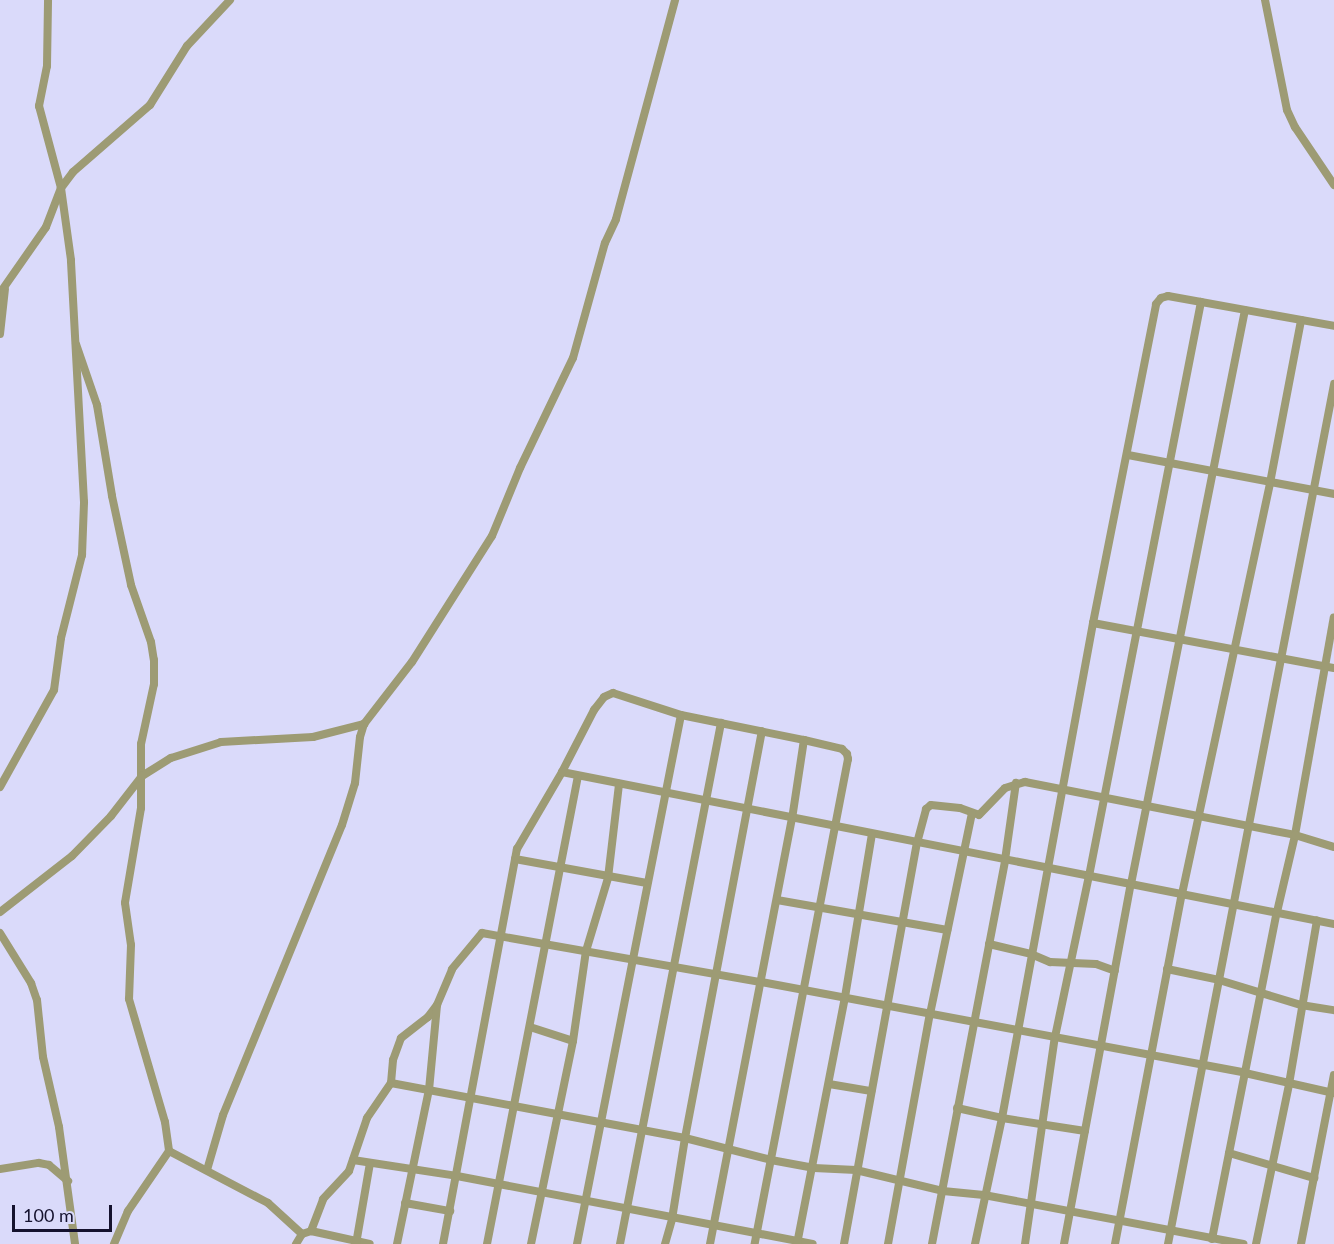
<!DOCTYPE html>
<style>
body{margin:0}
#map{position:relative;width:1334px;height:1244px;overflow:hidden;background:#dadafa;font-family:Lato,sans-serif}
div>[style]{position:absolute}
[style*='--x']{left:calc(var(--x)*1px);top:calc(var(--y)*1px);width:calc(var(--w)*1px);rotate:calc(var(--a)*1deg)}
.minor>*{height:8px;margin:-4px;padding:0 4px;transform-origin:4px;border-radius:4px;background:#9d9b74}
span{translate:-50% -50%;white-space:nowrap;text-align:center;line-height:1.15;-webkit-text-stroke:6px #dadafa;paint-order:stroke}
.scale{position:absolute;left:12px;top:1205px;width:100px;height:27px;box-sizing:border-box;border:3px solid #15122e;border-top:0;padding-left:8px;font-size:18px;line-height:21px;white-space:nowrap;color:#15122e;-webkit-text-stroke:4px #dadafa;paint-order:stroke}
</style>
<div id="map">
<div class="minor">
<i style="--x:1265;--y:0;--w:112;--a:78.7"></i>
<i style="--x:1287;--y:110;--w:19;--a:65"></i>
<i style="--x:1295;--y:127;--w:70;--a:56.1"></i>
<i style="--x:0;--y:293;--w:80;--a:-55.1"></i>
<i style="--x:46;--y:227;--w:42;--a:-69"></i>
<i style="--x:61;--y:188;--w:20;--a:-53"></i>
<i style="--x:73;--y:172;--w:102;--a:-41"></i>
<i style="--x:150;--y:105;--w:70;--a:-57.9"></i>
<i style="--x:187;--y:46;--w:63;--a:-46.9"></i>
<i style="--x:0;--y:334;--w:45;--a:-83.7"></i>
<i style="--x:76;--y:344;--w:65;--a:71"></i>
<i style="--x:97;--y:405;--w:92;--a:80.6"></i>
<i style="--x:112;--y:496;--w:91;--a:77.9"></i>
<i style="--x:131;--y:585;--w:60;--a:70.7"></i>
<i style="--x:151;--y:642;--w:18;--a:81"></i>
<i style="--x:154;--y:660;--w:24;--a:90"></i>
<i style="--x:154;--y:684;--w:61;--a:102.2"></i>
<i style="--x:141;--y:744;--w:64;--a:90"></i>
<i style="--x:141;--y:808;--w:96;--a:99.6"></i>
<i style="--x:125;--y:903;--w:42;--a:81.9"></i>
<i style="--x:131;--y:945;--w:54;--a:92.1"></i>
<i style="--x:129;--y:999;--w:128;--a:73.7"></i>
<i style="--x:165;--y:1122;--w:29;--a:82"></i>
<i style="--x:169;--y:1151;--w:73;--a:124.3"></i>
<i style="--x:128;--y:1211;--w:36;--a:113"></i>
<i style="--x:1128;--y:455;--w:210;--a:10.7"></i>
<i style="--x:1093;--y:623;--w:245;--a:10.6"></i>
<i style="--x:562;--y:772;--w:787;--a:11.14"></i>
<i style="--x:0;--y:787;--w:111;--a:-60.9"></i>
<i style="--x:54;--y:690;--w:52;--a:-82.3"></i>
<i style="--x:61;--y:638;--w:86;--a:-75.8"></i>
<i style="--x:82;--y:555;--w:53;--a:-87.8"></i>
<i style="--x:84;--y:502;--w:242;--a:-93.1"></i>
<i style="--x:71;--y:260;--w:73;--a:-97.9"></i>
<i style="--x:61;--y:188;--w:85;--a:-105"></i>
<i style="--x:39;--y:106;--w:41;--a:-78.7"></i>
<i style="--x:47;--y:66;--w:66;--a:-89.1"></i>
<i style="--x:515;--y:859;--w:134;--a:10.3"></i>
<i style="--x:777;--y:900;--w:173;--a:10"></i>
<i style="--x:0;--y:912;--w:91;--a:-37.9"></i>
<i style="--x:72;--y:856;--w:56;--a:-45.7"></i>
<i style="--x:111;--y:816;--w:51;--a:-52.2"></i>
<i style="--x:142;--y:776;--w:34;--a:-32"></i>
<i style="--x:171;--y:758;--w:52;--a:-17.7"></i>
<i style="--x:221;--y:742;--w:92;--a:-3.1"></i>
<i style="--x:313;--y:737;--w:53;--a:-14.3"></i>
<i style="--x:0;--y:933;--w:59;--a:58.2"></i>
<i style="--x:31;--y:983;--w:18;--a:71"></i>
<i style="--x:37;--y:1000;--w:57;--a:84"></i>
<i style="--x:43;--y:1057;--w:72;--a:77.1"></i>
<i style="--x:59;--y:1127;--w:118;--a:82.2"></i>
<i style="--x:989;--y:944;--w:43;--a:13.4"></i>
<i style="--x:1031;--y:954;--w:21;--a:23"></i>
<i style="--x:1050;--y:962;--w:46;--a:2.5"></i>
<i style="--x:1096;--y:964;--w:20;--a:20"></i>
<i style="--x:1167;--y:969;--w:53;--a:11.9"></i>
<i style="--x:1219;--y:980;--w:86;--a:17"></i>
<i style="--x:1301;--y:1005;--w:33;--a:9"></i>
<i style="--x:530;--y:1027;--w:45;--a:18"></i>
<i style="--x:391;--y:1083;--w:299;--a:10.6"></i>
<i style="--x:685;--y:1138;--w:89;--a:14.3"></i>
<i style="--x:771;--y:1160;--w:44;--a:10.5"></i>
<i style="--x:814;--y:1168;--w:42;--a:2.7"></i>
<i style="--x:856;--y:1170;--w:89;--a:13.6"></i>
<i style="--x:943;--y:1191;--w:41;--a:5.6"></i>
<i style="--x:984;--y:1195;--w:264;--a:10.7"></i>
<i style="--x:829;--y:1084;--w:43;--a:9.5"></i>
<i style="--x:957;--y:1108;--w:46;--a:12.5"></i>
<i style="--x:1002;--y:1118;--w:84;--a:8.9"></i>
<i style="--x:169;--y:1151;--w:112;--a:27.7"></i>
<i style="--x:268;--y:1203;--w:46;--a:42.4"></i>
<i style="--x:1229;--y:1153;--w:89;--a:16.4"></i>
<i style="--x:353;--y:1160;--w:105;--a:8.7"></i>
<i style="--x:457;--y:1176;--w:362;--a:10.8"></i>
<i style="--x:0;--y:1169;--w:39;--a:-9"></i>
<i style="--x:39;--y:1163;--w:10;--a:11"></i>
<i style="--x:49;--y:1165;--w:25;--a:40"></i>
<i style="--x:207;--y:1170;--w:57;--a:-73.8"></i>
<i style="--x:223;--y:1115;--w:313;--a:-67.7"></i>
<i style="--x:342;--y:825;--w:44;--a:-72.8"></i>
<i style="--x:355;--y:783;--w:46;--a:-83.8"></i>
<i style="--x:360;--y:737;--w:14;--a:-73"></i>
<i style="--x:364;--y:724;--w:78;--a:-52.3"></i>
<i style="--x:412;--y:662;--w:149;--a:-57.6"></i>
<i style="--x:492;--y:536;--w:74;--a:-67.6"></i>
<i style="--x:520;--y:468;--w:122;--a:-64.3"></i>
<i style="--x:573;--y:358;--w:119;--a:-74.5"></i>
<i style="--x:605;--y:243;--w:26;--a:-65"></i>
<i style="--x:616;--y:219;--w:227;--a:-74.9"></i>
<i style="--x:405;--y:1203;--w:46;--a:10.1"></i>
<i style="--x:311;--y:1231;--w:60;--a:12.4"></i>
<i style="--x:1212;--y:1239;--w:333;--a:-78.8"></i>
<i style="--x:1277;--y:912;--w:79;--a:-76.8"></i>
<i style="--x:1295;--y:835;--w:221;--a:-79.9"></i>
<i style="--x:296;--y:1244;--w:12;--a:-59"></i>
<i style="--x:302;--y:1234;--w:9;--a:-18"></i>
<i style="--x:311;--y:1231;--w:34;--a:-69"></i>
<i style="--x:323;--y:1199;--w:38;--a:-47"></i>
<i style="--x:349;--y:1171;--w:56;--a:-71.2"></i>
<i style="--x:367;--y:1118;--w:42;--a:-55.6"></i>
<i style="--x:391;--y:1083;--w:23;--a:-85"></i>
<i style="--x:393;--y:1060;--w:23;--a:-70"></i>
<i style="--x:401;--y:1038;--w:34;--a:-38"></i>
<i style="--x:428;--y:1017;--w:15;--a:-53"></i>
<i style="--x:437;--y:1005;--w:39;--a:-67"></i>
<i style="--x:452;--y:969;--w:47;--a:-50.2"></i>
<i style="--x:482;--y:933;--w:283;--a:10"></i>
<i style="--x:761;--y:982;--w:492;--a:10.6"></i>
<i style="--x:1245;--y:1073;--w:91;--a:12.7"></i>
<i style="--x:356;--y:1244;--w:82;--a:-80.2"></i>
<i style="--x:397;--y:1244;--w:157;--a:-78.3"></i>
<i style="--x:429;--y:1090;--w:84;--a:-84.6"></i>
<i style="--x:443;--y:1244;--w:402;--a:-79.4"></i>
<i style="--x:517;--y:849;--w:89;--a:-59.7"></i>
<i style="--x:562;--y:772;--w:70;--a:-62.7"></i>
<i style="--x:594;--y:710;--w:16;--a:-52"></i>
<i style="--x:604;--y:697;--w:10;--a:-24"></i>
<i style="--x:613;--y:693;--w:71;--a:17.9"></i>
<i style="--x:681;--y:715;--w:126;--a:11.5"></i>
<i style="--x:804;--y:740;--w:39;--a:13"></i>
<i style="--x:842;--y:749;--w:7;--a:45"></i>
<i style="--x:847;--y:754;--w:5;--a:79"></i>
<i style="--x:848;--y:759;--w:494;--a:100.9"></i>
<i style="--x:487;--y:1244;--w:476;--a:-79"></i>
<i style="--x:531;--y:1244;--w:207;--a:-78.3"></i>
<i style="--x:573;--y:1041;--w:91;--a:-81.8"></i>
<i style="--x:586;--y:951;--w:76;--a:-73.2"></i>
<i style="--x:608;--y:878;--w:95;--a:-83.3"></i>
<i style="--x:577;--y:1244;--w:539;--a:-78.88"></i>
<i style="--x:620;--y:1244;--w:531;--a:-79.03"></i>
<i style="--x:665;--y:1244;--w:26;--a:-74"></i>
<i style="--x:672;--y:1219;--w:82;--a:-80.9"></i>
<i style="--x:685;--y:1138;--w:414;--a:-79.3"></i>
<i style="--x:710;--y:1244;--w:433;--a:-79.1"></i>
<i style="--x:792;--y:819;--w:80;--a:-81.4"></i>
<i style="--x:797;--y:1244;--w:252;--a:-79"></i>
<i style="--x:845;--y:997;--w:165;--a:-80.6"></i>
<i style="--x:844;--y:1244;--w:408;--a:-79.7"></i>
<i style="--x:917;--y:843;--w:35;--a:-75"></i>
<i style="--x:926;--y:809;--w:6;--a:-39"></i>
<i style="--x:931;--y:805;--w:29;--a:6"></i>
<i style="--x:960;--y:808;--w:20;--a:20"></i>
<i style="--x:979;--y:815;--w:37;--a:-46"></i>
<i style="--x:1005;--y:788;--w:21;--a:-17"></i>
<i style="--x:1025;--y:782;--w:275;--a:11.1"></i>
<i style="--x:1295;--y:835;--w:41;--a:17.1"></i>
<i style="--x:888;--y:1244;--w:234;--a:-79.7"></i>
<i style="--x:930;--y:1014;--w:205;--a:-78.2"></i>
<i style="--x:932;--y:1244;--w:391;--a:-79.2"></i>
<i style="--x:1005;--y:860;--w:78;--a:-81.9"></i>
<i style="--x:975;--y:1244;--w:129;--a:-77.9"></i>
<i style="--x:1002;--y:1118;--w:503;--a:-79.58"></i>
<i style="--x:1093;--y:623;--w:325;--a:-78.8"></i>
<i style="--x:1156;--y:304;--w:8;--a:-50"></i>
<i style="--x:1161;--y:298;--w:7;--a:-16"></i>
<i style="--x:1168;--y:296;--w:169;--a:10.2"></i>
<i style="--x:1025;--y:1244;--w:209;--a:-81.8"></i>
<i style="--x:1055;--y:1037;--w:165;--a:-78.1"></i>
<i style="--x:1089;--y:876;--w:585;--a:-78.96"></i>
<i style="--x:1064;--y:1244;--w:366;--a:-79.5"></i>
<i style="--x:1131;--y:884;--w:585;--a:-78.77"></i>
<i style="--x:1115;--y:1244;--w:356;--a:-79.2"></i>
<i style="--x:1182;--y:894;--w:420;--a:-77.9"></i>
<i style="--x:1270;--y:483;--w:166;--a:-79.2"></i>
<i style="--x:1168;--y:1244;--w:876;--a:-79.07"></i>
<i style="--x:1256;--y:1244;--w:163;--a:-78.3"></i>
<i style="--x:1289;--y:1084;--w:166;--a:-80.3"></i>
<i style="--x:1301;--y:1244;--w:172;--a:-79"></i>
</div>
<div class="scale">100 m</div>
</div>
